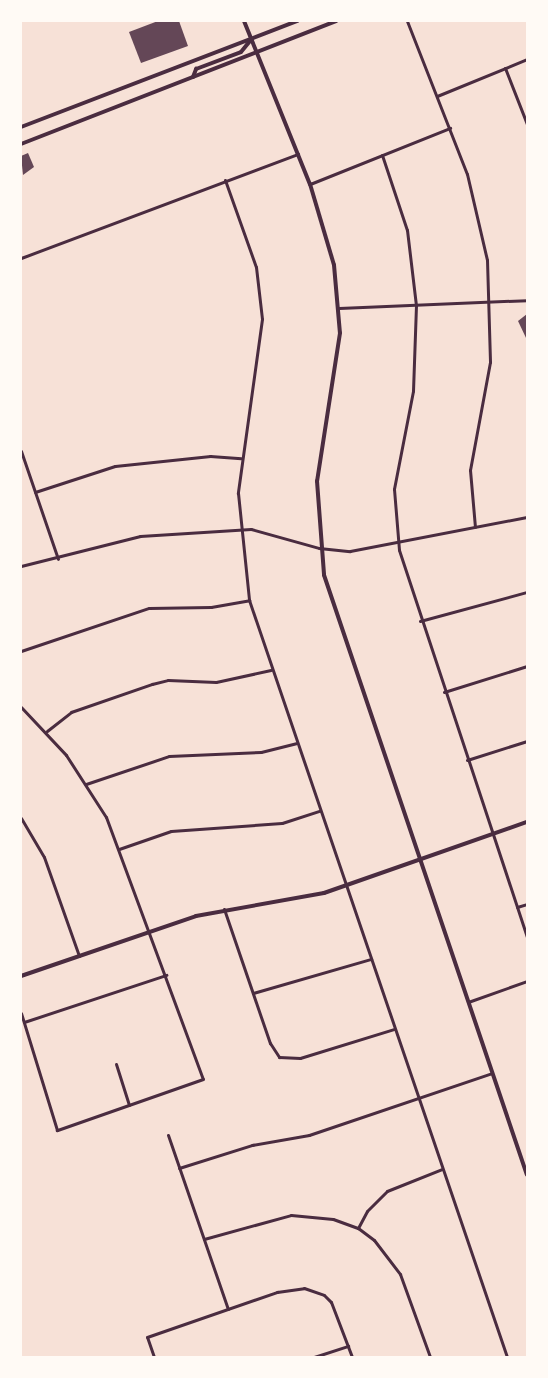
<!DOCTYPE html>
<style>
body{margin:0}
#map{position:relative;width:548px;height:1378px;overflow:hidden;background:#f7e1d7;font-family:Ubuntu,sans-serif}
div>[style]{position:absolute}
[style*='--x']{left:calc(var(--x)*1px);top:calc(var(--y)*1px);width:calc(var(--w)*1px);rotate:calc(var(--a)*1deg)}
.building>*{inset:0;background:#644757}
.minor>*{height:3px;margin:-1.5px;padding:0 1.5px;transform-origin:1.5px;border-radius:1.5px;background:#4a2c40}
.tertiary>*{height:4px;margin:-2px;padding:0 2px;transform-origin:2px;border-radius:2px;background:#4a2c40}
.secondary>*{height:4px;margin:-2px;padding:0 2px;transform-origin:2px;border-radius:2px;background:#4a2c40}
span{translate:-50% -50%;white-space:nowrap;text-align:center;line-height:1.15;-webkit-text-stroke:5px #fffaf5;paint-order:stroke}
.frame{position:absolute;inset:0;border:22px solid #fffaf5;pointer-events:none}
</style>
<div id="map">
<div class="building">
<i style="clip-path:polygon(158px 21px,179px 21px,188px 46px,141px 63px,129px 32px)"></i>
<i style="clip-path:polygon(28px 153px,34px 167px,23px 175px,21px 156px)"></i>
<i style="clip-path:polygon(527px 314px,527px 340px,518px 321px)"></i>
</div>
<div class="minor">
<i style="--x:407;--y:21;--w:164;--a:68.6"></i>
<i style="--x:467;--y:174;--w:88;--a:76.9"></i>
<i style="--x:487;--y:260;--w:102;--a:88.3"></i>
<i style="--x:490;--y:362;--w:110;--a:100.5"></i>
<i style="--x:470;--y:470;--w:57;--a:85"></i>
<i style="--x:505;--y:68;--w:60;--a:68.6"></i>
<i style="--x:437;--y:96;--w:97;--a:-22.3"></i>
<i style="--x:382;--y:155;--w:79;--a:71.6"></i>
<i style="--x:407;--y:230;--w:76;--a:83.2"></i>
<i style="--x:416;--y:305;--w:86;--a:92"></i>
<i style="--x:413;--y:391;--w:100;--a:101"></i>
<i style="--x:394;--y:489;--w:61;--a:85.3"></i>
<i style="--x:399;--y:550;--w:407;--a:71.7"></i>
<i style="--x:225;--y:180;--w:92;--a:70.4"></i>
<i style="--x:256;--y:267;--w:52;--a:83.4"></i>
<i style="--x:262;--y:319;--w:176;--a:97.9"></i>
<i style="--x:238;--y:493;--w:108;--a:84.1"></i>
<i style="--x:249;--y:600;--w:800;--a:71.18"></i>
<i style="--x:310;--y:184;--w:151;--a:-21.8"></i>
<i style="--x:21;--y:258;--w:296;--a:-20.6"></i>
<i style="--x:339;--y:308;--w:188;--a:-2.4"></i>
<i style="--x:21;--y:451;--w:114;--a:71.1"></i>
<i style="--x:35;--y:492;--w:84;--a:-18"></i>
<i style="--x:115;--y:466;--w:96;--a:-6"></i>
<i style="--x:210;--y:456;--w:31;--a:4"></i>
<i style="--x:21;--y:566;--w:123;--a:-14.1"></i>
<i style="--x:140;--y:536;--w:111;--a:-3.6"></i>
<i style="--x:251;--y:529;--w:71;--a:15.6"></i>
<i style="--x:319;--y:548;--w:31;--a:6"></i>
<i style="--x:350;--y:551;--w:180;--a:-10.9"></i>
<i style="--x:420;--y:621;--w:111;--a:-15.2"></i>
<i style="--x:21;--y:651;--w:135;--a:-18.6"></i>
<i style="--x:149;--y:608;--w:62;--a:-0.9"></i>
<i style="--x:211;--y:607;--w:39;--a:-10"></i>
<i style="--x:444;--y:692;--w:87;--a:-17.4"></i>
<i style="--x:21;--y:707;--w:66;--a:46.8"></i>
<i style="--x:66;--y:755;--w:74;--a:57.2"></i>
<i style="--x:106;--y:817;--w:279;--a:69.7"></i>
<i style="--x:203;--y:1079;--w:155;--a:160.7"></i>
<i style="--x:57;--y:1130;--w:122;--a:-107.1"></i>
<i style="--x:47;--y:731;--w:31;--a:-38"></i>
<i style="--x:71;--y:712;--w:86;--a:-19.1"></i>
<i style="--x:152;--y:684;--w:16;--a:-14"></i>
<i style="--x:168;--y:680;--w:48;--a:2.4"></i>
<i style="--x:216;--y:682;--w:56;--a:-12.3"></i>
<i style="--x:467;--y:760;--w:63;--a:-17.6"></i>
<i style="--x:86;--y:784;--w:88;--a:-18.6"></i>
<i style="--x:169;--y:756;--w:92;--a:-2.5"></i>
<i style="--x:261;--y:752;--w:36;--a:-14"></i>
<i style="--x:21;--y:818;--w:45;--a:59.5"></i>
<i style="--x:44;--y:857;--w:105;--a:70.5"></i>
<i style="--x:119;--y:849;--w:55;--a:-19.1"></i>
<i style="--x:171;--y:831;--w:111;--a:-4.1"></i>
<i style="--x:282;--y:823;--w:40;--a:-18"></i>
<i style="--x:517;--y:907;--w:10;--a:-17"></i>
<i style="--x:224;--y:909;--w:142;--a:71.1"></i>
<i style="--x:270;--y:1043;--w:17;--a:57"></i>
<i style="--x:279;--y:1057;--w:21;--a:3"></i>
<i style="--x:300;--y:1058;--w:98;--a:-17.1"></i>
<i style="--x:253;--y:993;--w:123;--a:-16.1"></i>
<i style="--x:468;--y:1002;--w:63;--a:-19.6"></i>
<i style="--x:24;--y:1022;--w:150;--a:-18.3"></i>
<i style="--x:116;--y:1064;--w:43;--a:72.4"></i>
<i style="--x:168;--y:1135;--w:184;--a:71"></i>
<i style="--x:179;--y:1168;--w:77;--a:-17.5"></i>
<i style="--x:252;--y:1145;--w:58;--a:-10"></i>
<i style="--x:309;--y:1135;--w:193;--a:-18.7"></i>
<i style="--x:358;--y:1228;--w:19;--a:-62"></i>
<i style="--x:367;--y:1211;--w:28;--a:-45"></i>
<i style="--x:387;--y:1191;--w:59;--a:-21.8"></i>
<i style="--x:204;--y:1239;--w:90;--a:-15.4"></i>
<i style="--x:291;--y:1215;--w:42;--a:5.4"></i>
<i style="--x:333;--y:1219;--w:27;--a:20"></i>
<i style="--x:358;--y:1228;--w:20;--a:37"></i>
<i style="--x:374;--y:1240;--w:43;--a:52.6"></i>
<i style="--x:400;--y:1274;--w:88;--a:70.1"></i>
<i style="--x:154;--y:1357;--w:21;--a:-109"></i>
<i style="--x:147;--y:1337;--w:138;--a:-19.1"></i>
<i style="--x:277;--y:1292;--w:27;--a:-8"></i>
<i style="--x:304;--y:1288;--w:21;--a:19"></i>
<i style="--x:324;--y:1295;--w:10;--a:45"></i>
<i style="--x:331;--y:1302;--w:59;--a:69.1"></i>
<i style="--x:314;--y:1357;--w:36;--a:-18"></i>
</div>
<div class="tertiary">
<i style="--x:244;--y:21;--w:176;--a:68"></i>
<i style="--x:310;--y:184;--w:84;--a:73.5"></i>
<i style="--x:334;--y:265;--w:68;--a:85"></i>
<i style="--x:340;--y:333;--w:150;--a:98.8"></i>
<i style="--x:317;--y:481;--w:94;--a:85.7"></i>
<i style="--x:324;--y:575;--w:633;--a:71.31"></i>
<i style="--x:21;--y:976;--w:185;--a:-18.9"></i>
<i style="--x:196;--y:916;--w:130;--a:-10.2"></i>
<i style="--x:324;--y:893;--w:215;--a:-19.3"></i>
</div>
<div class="secondary">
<i style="--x:193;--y:77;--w:9;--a:-69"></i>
<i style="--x:196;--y:69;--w:48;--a:-20.7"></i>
<i style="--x:241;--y:52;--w:14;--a:-51"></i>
<i style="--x:21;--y:127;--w:296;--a:-21"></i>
<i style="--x:21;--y:144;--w:338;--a:-21.3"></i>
</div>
<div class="frame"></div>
</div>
